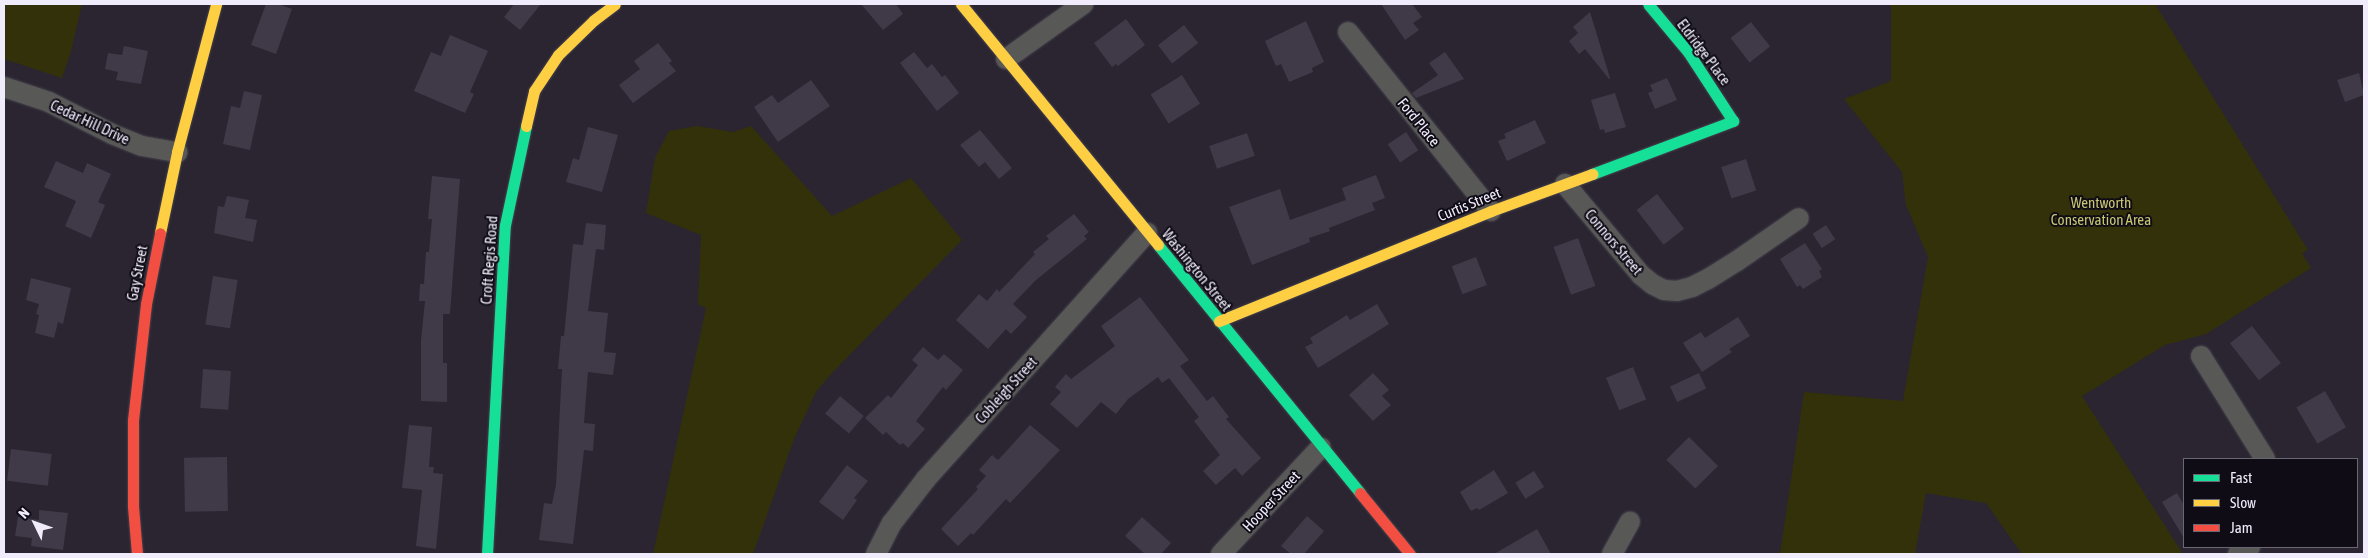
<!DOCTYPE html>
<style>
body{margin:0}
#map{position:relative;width:2368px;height:558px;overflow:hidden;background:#2a2531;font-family:"Asap Condensed",sans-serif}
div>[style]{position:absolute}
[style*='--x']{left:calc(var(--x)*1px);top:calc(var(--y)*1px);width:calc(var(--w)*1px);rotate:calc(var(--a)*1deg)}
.green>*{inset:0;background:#333109}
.building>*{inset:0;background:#403a48;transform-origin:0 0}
.roads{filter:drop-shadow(0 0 1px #46424c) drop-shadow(0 0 1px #46424c)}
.street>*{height:20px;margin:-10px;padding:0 10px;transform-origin:10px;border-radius:10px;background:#585857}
.fast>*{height:11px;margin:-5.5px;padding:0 5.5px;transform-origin:5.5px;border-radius:5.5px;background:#16e098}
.slow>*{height:11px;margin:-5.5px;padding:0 5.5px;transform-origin:5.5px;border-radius:5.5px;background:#ffcf43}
.jam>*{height:11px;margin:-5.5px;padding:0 5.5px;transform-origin:5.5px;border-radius:5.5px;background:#f24e42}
span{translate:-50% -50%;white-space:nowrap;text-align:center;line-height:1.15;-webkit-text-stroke:4px #100c16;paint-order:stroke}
.street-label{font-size:15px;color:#f1ecfb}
.park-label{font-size:15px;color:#c7c671}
.frame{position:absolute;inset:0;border:5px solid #f1ecfb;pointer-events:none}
.legend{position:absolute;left:2183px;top:458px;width:175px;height:90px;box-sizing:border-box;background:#100c16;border:1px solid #6a6672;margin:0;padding:6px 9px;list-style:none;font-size:15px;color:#f1ecfb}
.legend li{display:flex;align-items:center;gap:10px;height:25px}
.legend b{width:25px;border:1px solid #6a6672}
.north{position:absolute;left:10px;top:498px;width:50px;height:50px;-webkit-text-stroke:4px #100c16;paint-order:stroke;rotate:312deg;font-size:14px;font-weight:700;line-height:20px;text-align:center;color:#f1ecfb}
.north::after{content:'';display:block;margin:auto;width:18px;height:22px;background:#f1ecfb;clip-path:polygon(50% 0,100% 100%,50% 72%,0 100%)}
</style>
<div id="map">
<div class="green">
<i style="clip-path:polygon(4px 4px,82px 4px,71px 51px,62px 78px,4px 59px)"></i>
<i style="clip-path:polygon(1891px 4px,2155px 4px,2308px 250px,2302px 253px,2311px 268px,2206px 334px,2165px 345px,2082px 396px,2183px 554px,2022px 554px,1986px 503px,1926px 493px,1915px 554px,1780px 554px,1804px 392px,1903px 401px,1928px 257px,1906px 205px,1902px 172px,1844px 99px,1891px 81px)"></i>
<i style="clip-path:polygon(697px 126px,733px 132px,751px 126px,832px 216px,911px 178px,962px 240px,831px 374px,816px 392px,794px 439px,753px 554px,653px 554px,706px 308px,698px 304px,701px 235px,646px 213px,655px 158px,669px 131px)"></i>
</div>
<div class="building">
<i style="clip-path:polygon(266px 4px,278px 4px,292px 9px,276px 54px,251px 45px)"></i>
<i style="clip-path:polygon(514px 4px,541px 4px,520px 30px,504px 17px)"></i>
<i style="clip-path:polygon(861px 4px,896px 4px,903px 14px,883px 30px)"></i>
<i style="clip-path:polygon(1381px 4px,1412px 4px,1422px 17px,1413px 23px,1419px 30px,1405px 40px)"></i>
<i style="clip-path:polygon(1590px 12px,1610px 78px,1609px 79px,1585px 49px,1579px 54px,1569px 41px,1578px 33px,1573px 27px)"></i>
<i style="clip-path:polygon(1126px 19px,1145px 45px,1118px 66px,1116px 64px,1112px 67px,1094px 43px)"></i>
<i style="clip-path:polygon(1306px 21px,1324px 62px,1312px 68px,1313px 72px,1289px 82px,1281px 64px,1276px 66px,1265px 41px)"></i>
<i style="left:1751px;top:22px;width:31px;height:26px;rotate:52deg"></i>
<i style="left:1184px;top:25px;width:23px;height:33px;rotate:52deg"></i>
<i style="clip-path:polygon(450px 35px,488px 51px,470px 92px,474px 94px,465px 113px,414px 91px,431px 52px,441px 56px)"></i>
<i style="clip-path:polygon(658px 43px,672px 61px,669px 63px,676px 71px,633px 103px,619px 85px,640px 69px,634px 61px)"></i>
<i style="clip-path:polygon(124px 46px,148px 51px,141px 84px,116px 80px,118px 72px,105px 69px,108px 53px,122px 55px)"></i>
<i style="clip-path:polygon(914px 52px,927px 68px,932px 64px,942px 77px,945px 75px,959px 93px,937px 111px,900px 63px)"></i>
<i style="clip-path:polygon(1445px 52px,1464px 79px,1416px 98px,1412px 93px,1438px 75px,1429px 63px)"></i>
<i style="clip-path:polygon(2359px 73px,2364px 95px,2345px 102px,2337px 80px)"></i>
<i style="left:1182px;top:75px;width:34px;height:37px;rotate:58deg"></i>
<i style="clip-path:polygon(1667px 78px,1677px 100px,1655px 109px,1648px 93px,1653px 91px,1650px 85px)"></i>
<i style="clip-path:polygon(811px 80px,830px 106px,778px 142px,754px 107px,772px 95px,778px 103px)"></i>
<i style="clip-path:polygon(244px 91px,262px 95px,250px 150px,223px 144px,231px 106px,240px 108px)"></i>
<i style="clip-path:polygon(1615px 93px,1626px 127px,1605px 133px,1604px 129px,1600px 130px,1591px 100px)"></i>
<i style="clip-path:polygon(1535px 120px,1546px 143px,1507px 161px,1498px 141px,1506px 138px,1504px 134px)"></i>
<i style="clip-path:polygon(588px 127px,618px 135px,602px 192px,566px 182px,573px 158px,579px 160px)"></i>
<i style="clip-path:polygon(980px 130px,1012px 168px,999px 179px,985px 162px,979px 167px,960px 145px)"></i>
<i style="left:1406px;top:132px;width:22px;height:22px;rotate:56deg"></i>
<i style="left:1247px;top:133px;width:24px;height:40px;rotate:71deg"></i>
<i style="left:1746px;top:159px;width:33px;height:26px;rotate:72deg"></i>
<i style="clip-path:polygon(56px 161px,83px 173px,87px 163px,111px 174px,98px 202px,105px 205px,91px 238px,65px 226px,76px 201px,44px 187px)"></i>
<i style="clip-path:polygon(1376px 175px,1385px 198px,1372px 203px,1375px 210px,1329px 228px,1330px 231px,1309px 238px,1310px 242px,1252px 265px,1229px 207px,1280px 189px,1290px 220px,1346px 200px,1342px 188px)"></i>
<i style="clip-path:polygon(432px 176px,460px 179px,450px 314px,443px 314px,443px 363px,447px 363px,447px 402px,421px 401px,421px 340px,425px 301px,419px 301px,420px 284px,424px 284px,426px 252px,429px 252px,432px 219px,428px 219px)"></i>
<i style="left:1657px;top:194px;width:44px;height:26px;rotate:52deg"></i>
<i style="clip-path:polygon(227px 196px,249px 200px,245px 218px,257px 220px,253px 242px,214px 233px,218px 206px,224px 207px)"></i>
<i style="clip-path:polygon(1074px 214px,1089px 232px,1084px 236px,1087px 239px,1036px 280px,1013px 304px,1027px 317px,1011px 334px,1006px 329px,988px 349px,956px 320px,979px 294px,987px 301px,997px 289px,999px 292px,1035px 254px,1033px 252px,1049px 239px,1046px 236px)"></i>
<i style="clip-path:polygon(586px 223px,606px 225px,604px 250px,596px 249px,588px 311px,608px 313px,604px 352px,616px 353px,613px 375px,588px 372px,584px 423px,595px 424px,593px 451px,584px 450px,573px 544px,539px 540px,544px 503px,552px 504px,556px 485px,562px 369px,558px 369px,561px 336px,564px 336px,573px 244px,583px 245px)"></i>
<i style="left:1826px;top:225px;width:17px;height:16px;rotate:57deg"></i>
<i style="left:1578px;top:238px;width:51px;height:26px;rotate:70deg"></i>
<i style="clip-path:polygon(1805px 243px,1822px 269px,1819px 271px,1822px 277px,1803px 289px,1800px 285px,1797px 287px,1780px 259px)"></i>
<i style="left:1476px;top:257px;width:30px;height:26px;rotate:69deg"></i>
<i style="left:213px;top:276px;width:25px;height:49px;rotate:9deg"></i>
<i style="clip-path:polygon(31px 278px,71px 288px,63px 324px,58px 322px,54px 338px,35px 333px,39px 315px,36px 314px,39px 304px,26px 300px)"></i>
<i style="clip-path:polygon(1140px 297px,1189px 360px,1180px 366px,1207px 401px,1213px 396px,1229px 417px,1226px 419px,1261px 458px,1242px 476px,1235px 468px,1216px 485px,1203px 471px,1220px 455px,1194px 421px,1199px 417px,1169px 378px,1162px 383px,1158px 377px,1128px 399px,1116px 414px,1101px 402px,1077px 428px,1050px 404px,1061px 392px,1055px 387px,1066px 374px,1071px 379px,1115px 346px,1101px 326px)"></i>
<i style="clip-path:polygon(1377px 304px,1389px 324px,1318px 368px,1305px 347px,1313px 343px,1310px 338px,1347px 315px,1350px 320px)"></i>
<i style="clip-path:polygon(1738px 317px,1750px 336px,1729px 349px,1732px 352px,1702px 372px,1683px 343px,1701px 332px,1705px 338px)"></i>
<i style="left:2252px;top:326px;width:47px;height:28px;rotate:52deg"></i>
<i style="clip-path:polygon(923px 347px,938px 360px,944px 354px,963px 370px,946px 390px,943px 387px,916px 421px,925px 429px,908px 448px,903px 443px,900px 445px,886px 432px,883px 435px,865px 418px,888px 395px,891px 398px,918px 365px,912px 360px)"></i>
<i style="left:1633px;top:367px;width:35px;height:29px;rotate:68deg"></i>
<i style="left:203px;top:369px;width:28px;height:39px;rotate:4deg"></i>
<i style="clip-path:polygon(1373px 373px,1389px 390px,1382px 396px,1391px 405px,1373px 421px,1349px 395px)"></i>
<i style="left:1699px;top:373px;width:17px;height:32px;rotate:65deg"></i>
<i style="left:2325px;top:391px;width:42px;height:33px;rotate:60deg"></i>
<i style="left:840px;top:396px;width:31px;height:23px;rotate:40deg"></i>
<i style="clip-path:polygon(409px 425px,432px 427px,429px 467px,434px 467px,433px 473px,443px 474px,436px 549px,416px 546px,422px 490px,402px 488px)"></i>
<i style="clip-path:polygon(1030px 425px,1060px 450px,1010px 503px,1006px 499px,973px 535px,971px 533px,958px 546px,941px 529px,978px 489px,976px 487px,986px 476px,979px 470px,992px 455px,998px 460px,1001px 457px)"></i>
<i style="left:1689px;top:437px;width:41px;height:32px;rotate:45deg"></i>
<i style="left:11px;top:449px;width:41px;height:32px;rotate:7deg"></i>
<i style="left:227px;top:457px;width:54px;height:43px;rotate:89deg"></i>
<i style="clip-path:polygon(847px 465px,868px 481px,854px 498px,857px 500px,843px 520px,819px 502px)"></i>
<i style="clip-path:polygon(1494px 470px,1508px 493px,1479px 510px,1477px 508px,1471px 511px,1460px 492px)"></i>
<i style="left:1534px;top:471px;width:19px;height:22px;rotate:58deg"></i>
<i style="clip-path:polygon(2177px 493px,2184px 505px,2184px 538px,2162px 502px)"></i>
<i style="clip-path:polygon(39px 510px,68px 513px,63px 550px,31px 546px,32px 538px,15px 536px,18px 517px,39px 520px)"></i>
<i style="clip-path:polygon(1307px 516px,1324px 531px,1304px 554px,1291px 554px,1281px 546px)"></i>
<i style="clip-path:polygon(1142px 517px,1171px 543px,1161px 554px,1145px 554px,1125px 536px)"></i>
<i style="clip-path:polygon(1537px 529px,1551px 554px,1494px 554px)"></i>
</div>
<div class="roads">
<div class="street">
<i style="--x:1348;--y:32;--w:229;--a:51.4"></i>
<i style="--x:1006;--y:59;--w:95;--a:-35.5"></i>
<i style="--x:4;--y:87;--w:47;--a:18.4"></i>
<i style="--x:49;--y:102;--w:71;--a:26.9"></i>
<i style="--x:112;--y:134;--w:32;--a:22"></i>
<i style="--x:142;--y:146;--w:36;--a:10"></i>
<i style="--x:1565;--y:184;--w:119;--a:50.1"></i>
<i style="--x:1641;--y:275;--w:14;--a:39"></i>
<i style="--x:1652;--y:284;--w:13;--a:27"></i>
<i style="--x:1664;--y:290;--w:13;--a:4"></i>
<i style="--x:1677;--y:291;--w:16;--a:-15"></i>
<i style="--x:1692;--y:287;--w:18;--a:-27"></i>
<i style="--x:1708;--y:279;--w:34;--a:-32"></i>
<i style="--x:1737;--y:261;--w:75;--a:-34.7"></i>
<i style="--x:2201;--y:356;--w:121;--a:58.1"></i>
<i style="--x:876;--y:554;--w:35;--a:-63"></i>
<i style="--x:892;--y:523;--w:56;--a:-52.3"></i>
<i style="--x:926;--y:479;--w:331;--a:-48.1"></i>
<i style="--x:1221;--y:554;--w:146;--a:-46.9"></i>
<i style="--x:1612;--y:554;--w:37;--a:-61"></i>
<i style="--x:2238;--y:554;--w:14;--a:-30"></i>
</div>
<div class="fast">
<i style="--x:1592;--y:174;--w:151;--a:-20.6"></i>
<i style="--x:1733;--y:121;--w:82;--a:-123.1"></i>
<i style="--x:1688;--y:52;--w:62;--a:-129.8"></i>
<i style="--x:1158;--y:245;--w:320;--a:50.8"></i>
<i style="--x:487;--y:554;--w:329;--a:-86.9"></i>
<i style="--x:505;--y:225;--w:101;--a:-78"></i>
</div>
<div class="slow">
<i style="--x:961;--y:4;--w:311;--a:50.7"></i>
<i style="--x:526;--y:126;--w:36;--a:-77"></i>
<i style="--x:534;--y:91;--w:43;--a:-56.3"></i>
<i style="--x:558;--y:55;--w:50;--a:-44.2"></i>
<i style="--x:594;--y:20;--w:26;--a:-37"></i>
<i style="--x:160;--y:233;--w:83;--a:-78.1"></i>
<i style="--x:177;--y:152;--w:153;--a:-75.2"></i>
<i style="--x:1219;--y:321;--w:293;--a:-22"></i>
<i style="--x:1491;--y:211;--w:108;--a:-20.1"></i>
</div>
<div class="jam">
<i style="--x:1360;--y:493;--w:79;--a:50.7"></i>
<i style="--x:137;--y:554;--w:48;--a:-94.8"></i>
<i style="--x:133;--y:506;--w:86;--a:-90"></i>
<i style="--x:133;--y:420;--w:117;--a:-83.6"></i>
<i style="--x:146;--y:304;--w:72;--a:-78.8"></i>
</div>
</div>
<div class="street-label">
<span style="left:1704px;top:52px;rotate:53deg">Eldridge Place</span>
<span style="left:90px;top:122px;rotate:25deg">Cedar Hill Drive</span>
<span style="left:1419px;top:122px;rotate:51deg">Ford Place</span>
<span style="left:1469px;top:204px;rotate:-22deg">Curtis Street</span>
<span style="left:1614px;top:242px;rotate:50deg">Connors Street</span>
<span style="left:489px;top:260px;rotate:-86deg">Croft Regis Road</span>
<span style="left:1197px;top:270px;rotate:51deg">Washington Street</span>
<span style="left:137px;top:273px;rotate:-79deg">Gay Street</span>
<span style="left:1006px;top:390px;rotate:-48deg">Cobleigh Street</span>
<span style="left:1271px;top:501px;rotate:-47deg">Hooper Street</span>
</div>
<div class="park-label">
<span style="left:2101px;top:211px">Wentworth<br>Conservation Area</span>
</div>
<div class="frame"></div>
<ul class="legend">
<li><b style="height:6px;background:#16e098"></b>Fast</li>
<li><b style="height:6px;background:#ffcf43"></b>Slow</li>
<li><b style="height:6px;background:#f24e42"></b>Jam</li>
</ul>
<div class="north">N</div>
</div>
